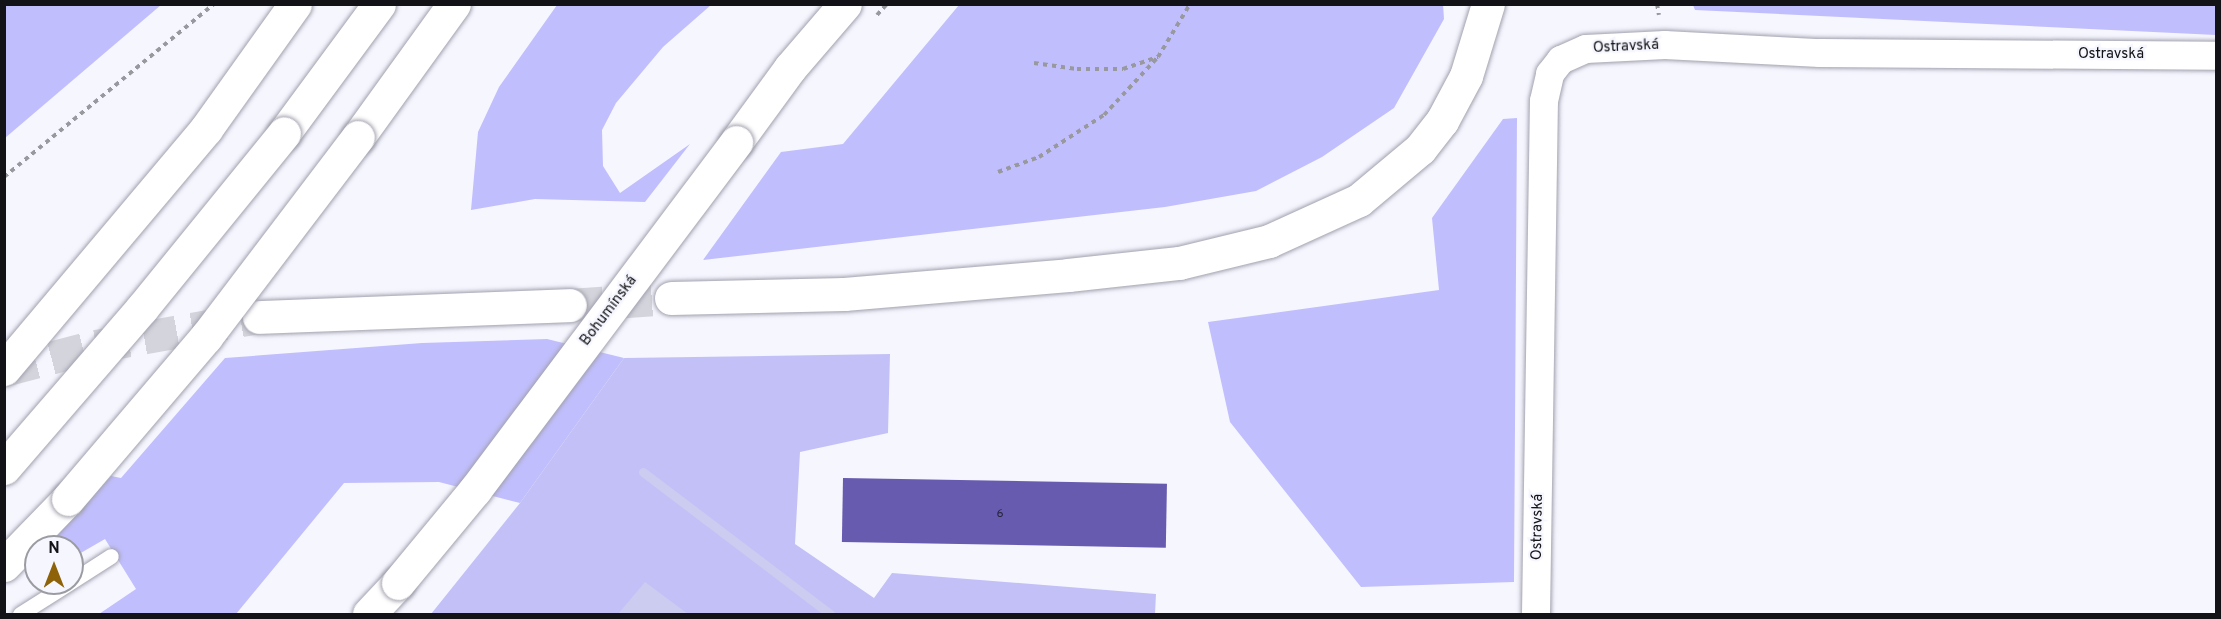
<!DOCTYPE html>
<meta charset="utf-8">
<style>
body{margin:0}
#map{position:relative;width:2221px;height:619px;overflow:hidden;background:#f6f6ff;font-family:Overpass,sans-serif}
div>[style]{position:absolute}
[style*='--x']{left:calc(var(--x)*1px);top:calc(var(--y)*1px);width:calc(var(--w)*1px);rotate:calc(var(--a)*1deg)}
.green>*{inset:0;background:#c1befd}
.forest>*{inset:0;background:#c3c0f7}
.water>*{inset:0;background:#cccbf0}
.stream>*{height:9px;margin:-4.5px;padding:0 4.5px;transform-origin:4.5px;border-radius:4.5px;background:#cccbf0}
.building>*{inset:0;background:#665baf;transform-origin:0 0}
.highway-tunnel>*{height:33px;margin-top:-16.5px;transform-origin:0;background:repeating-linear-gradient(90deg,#d4d4dc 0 33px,transparent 0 49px)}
.path>*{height:4px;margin-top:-2px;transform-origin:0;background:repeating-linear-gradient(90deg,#98989f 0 4.5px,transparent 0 9px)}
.roads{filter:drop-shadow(0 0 2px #a1a1ae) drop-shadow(0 0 2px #a1a1ae)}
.lane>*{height:15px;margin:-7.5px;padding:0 7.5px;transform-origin:7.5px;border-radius:7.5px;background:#fff}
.street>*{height:28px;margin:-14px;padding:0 14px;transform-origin:14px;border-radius:14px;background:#fff}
.secondary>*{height:33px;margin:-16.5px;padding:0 16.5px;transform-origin:16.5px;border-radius:16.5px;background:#fff}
.highway>*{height:33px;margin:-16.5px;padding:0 16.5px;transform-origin:16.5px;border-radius:16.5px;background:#fff}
.bridges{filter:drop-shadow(0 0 2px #a1a1ae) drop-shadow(0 0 2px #a1a1ae)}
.secondary-bridge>*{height:33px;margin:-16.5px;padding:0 16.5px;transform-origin:16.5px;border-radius:16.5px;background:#fff}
.highway-bridge>*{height:33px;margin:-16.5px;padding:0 16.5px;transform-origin:16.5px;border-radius:16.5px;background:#fff}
span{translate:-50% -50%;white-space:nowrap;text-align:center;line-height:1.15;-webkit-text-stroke:4.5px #f6f6ff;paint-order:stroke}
.number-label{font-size:12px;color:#28253d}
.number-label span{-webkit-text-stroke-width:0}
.street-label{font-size:15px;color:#131317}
.frame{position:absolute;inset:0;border:6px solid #131317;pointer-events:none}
.north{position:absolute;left:24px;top:535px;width:60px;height:60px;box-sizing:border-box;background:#f6f6ff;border:2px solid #9b9ba2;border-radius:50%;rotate:0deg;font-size:16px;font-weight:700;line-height:24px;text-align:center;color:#131317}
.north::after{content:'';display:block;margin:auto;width:21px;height:27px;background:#8e6209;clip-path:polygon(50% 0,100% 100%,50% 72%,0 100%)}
</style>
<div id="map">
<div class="green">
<i style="clip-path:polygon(5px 4px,161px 4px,161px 5px,5px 138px)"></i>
<i style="clip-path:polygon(557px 5px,711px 5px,663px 47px,616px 103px,602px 130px,603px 166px,620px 193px,690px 144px,645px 202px,535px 199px,471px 210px,478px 132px,499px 87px)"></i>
<i style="clip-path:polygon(959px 5px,1443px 4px,1444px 19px,1394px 108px,1322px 157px,1256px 191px,1165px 207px,703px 260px,781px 152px,843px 144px)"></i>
<i style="clip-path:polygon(1693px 5px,2216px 5px,2216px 35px,1695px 10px)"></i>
<i style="clip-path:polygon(1517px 118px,1514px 582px,1361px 587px,1230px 422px,1208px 322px,1439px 290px,1432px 218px,1503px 119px)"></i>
<i style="clip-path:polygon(547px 339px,624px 358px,520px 503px,439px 482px,344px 483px,236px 614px,99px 614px,136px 589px,105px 539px,72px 558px,72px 547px,47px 547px,111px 476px,121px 478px,225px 358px,422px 343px)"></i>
</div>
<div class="forest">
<i style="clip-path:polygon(890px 354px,888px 433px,800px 452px,795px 544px,874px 598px,892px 573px,1156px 594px,1155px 614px,431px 614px,520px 503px,624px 358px)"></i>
</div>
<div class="water">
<i style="clip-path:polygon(645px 582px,688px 614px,618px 614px)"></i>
</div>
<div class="stream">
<i style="--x:643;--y:472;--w:235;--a:37.2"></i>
</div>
<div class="building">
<i style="left:843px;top:478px;width:324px;height:64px;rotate:1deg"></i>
</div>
<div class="highway-tunnel">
<i style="--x:570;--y:305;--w:101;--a:-4"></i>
<i style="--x:4;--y:370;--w:95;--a:-14.6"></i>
<i style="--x:96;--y:346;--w:166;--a:-10.1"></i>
</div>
<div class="path">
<i style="--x:1657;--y:4;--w:11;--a:80"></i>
<i style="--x:877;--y:15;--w:15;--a:-48"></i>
<i style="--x:1034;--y:63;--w:43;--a:7.9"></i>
<i style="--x:1077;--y:69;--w:46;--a:0"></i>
<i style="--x:1123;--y:69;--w:37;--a:-19"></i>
<i style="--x:998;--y:172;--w:44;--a:-20.1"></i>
<i style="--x:1039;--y:157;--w:77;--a:-32.9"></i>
<i style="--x:1104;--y:115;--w:79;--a:-47"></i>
<i style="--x:1158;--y:57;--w:62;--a:-58.9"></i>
<i style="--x:4;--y:177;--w:272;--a:-39.5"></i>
</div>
<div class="roads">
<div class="lane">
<i style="--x:72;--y:581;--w:46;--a:-32.7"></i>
<i style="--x:20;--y:614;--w:58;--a:-32.3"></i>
</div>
<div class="street">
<i style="--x:1536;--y:614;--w:513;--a:-89.11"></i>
<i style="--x:1544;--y:101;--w:28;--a:-77"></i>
<i style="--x:1550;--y:74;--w:18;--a:-52"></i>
<i style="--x:1561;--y:60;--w:27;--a:-24"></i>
<i style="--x:1586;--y:49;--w:79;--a:-2.9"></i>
<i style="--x:1665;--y:45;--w:155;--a:3"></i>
<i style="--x:1820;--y:53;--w:396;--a:0.4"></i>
</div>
<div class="secondary">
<i style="--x:736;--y:142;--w:92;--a:-53.9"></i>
<i style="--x:790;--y:68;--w:84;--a:-49.3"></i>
<i style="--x:369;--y:614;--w:42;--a:-46.9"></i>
</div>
<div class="highway">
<i style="--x:284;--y:133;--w:160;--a:-53.6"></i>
<i style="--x:358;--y:137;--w:164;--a:-54.2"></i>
<i style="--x:671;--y:298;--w:173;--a:-1.3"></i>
<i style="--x:844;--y:294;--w:225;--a:-4.8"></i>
<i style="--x:1068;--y:275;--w:112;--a:-6.2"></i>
<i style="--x:1179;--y:263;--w:93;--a:-13.7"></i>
<i style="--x:1269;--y:241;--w:99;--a:-24.5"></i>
<i style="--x:1359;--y:200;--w:80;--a:-39.9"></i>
<i style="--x:1420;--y:149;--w:36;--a:-52"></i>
<i style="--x:1442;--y:121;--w:51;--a:-61.9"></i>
<i style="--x:1466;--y:76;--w:75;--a:-73"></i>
<i style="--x:259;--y:317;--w:311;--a:-2.2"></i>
<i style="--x:4;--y:369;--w:314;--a:-49.9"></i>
<i style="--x:206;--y:129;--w:153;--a:-54.5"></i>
<i style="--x:4;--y:565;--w:92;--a:-45.9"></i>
</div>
</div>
<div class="bridges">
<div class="secondary-bridge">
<i style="--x:398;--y:583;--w:121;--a:-50.4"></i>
<i style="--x:475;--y:490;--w:435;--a:-53.1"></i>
</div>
<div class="highway-bridge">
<i style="--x:4;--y:468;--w:211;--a:-49.2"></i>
<i style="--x:142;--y:308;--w:225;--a:-50.9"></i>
<i style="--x:68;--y:499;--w:213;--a:-49.6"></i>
<i style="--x:206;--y:337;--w:251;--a:-52.8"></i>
</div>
</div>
<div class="number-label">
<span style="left:1000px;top:515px">6</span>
</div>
<div class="street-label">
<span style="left:1626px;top:47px;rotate:-3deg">Ostravská</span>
<span style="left:2111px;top:55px">Ostravská</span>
<span style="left:609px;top:311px;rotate:-53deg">Bohumínská</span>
<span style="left:1538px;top:527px;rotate:-89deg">Ostravská</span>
</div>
<div class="frame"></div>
<div class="north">N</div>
</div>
